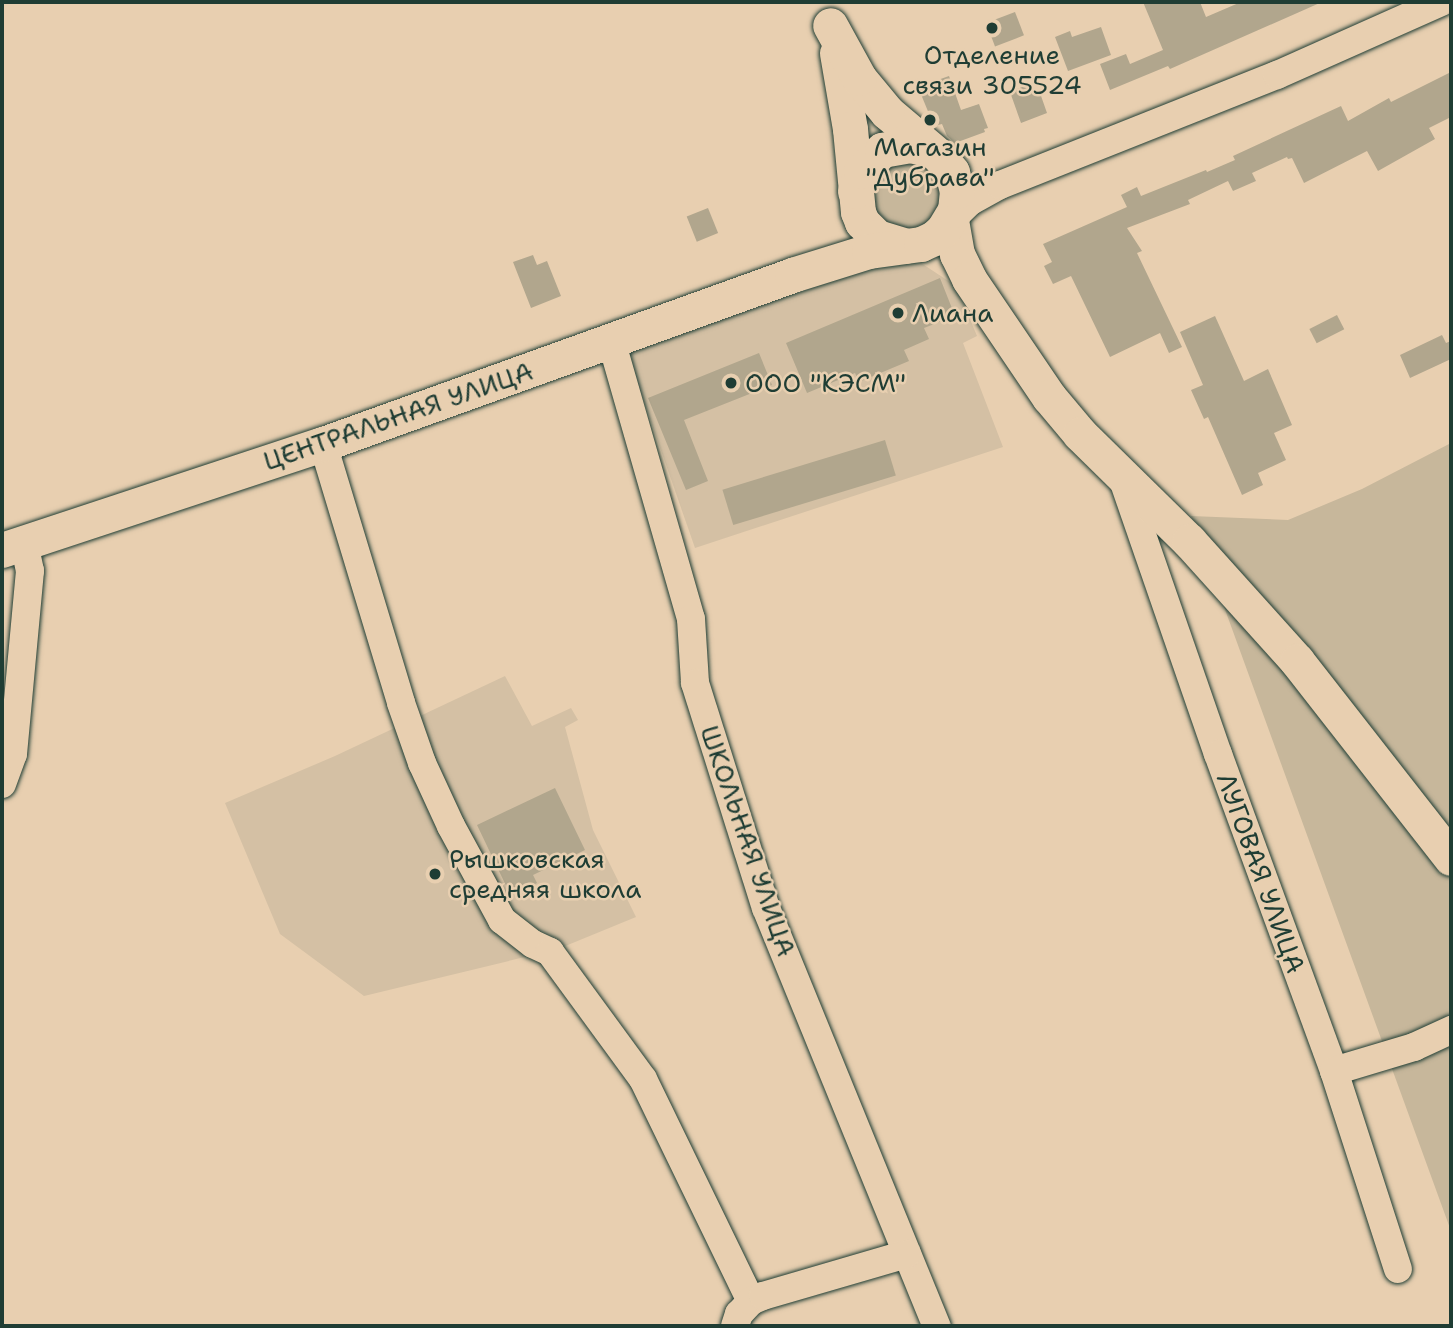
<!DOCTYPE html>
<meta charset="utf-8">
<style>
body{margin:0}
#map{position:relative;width:1453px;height:1328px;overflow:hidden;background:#e8cfb0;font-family:"Shantell Sans",sans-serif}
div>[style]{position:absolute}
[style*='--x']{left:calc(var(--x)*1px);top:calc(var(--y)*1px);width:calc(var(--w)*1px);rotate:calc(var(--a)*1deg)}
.built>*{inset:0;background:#d4c0a4}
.green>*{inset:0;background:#c7b79b}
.building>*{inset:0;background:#b1a68d;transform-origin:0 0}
.roads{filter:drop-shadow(0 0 2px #1f3d34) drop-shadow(0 0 2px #1f3d34)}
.minor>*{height:28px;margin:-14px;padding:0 14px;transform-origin:14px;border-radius:14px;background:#e8cfb0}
.major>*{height:35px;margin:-17.5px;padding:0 17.5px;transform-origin:17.5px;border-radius:17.5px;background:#e8cfb0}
.dots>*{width:19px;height:19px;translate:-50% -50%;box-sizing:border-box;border:4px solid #e8cfb0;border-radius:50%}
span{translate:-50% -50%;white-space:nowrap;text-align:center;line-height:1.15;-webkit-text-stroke:5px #e8cfb0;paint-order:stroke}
.poi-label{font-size:26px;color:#1f3d34}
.left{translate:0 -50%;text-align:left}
.street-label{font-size:26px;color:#1f3d34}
.frame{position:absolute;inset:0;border:4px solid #1f3d34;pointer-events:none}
</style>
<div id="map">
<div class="built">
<i style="clip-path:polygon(890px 258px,921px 263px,956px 286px,977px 336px,963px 343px,1003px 447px,695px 548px,625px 347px)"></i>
<i style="clip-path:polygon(505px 676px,532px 726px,571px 708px,578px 720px,565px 727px,593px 830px,636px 917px,558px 949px,364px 996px,280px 934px,225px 803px,335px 756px)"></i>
</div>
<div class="green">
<i style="clip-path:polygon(899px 159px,923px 164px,939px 182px,939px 207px,923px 226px,898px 230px,877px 218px,871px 182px)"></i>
<i style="clip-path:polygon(1451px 443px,1451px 1231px,1191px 516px,1288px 520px,1362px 489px)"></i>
</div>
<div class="building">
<i style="clip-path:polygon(1143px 2px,1200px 2px,1206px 17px,1241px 2px,1322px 2px,1170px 69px,1168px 66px,1110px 90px,1100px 64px,1126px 54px,1130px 64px,1163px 50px)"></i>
<i style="left:1015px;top:12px;width:25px;height:31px;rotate:69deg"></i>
<i style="clip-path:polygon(1101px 27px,1111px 55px,1068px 71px,1055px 37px,1070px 31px,1072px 37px)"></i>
<i style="clip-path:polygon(1451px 72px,1451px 117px,1429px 128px,1435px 139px,1378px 171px,1367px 151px,1304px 183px,1292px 158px,1288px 159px,1287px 157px,1252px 173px,1256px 181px,1233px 191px,1228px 181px,1188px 200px,1190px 204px,1127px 228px,1142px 251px,1137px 253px,1182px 347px,1169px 353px,1160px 333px,1110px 357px,1071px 276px,1053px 284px,1044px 266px,1052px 262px,1043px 244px,1127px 207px,1121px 195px,1137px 187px,1141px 196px,1206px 170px,1207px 172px,1235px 160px,1233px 156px,1341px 106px,1348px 121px,1389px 98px,1391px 102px)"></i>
<i style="clip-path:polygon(949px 76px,961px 110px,979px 104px,988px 128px,984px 129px,985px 132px,955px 143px,947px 136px,942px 124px,934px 126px,918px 87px)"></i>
<i style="clip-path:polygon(1032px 83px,1036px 95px,1040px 93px,1047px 113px,1021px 123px,1010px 92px)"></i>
<i style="left:708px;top:208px;width:27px;height:23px;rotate:68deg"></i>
<i style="clip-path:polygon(533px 255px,537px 265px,547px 261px,561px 296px,531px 308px,513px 262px)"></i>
<i style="clip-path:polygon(940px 278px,955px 316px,924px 328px,929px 339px,904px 350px,909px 361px,859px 382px,855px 373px,807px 393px,786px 343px)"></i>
<i style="left:1337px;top:315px;width:16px;height:31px;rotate:63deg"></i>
<i style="clip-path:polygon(1215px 316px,1244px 381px,1268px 369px,1292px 425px,1274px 433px,1286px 460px,1258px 473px,1263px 485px,1242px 495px,1208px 417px,1204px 419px,1191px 390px,1203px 385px,1180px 332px)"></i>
<i style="clip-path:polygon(1442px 335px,1446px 343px,1451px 341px,1451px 359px,1410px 378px,1400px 355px)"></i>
<i style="clip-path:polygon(759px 353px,772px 385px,684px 420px,708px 481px,686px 490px,648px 398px)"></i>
<i style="left:885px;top:440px;width:37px;height:170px;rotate:73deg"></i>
<i style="clip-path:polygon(555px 788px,585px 850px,533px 875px,537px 883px,511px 896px,477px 825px)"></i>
</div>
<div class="roads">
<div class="minor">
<i style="--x:951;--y:220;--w:28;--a:-44"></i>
<i style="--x:971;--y:201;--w:33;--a:-29"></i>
<i style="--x:1000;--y:185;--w:298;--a:-21.7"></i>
<i style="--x:1277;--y:75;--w:180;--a:-24"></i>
<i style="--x:611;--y:340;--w:290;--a:74"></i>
<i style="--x:691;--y:619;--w:64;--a:86.4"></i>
<i style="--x:695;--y:683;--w:236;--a:72.5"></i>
<i style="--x:766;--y:908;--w:452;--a:67.8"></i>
<i style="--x:323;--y:444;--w:270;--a:73.2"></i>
<i style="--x:401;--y:703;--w:64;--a:70.7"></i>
<i style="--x:422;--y:763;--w:69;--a:65.3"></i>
<i style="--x:451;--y:826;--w:107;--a:61.5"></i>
<i style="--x:502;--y:920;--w:39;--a:38"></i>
<i style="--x:533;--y:944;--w:19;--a:25"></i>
<i style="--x:550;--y:952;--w:157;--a:53.8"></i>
<i style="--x:643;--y:1079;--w:247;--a:64.1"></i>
<i style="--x:1122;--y:477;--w:293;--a:70.9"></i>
<i style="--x:1218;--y:754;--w:338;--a:69.9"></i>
<i style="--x:1334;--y:1071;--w:208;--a:72.1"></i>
<i style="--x:2;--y:784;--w:32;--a:-70"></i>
<i style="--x:13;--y:754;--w:184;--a:-84.7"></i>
<i style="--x:30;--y:571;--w:30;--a:-102"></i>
<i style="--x:1334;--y:1071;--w:84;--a:-16.7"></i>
<i style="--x:1414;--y:1047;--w:41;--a:-24.7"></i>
<i style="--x:735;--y:1326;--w:13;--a:-72"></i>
<i style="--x:739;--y:1314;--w:18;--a:-47"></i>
<i style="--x:751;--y:1301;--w:13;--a:-23"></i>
<i style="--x:763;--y:1296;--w:150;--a:-16.3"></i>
</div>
<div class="major">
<i style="--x:837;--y:53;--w:77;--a:80.3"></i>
<i style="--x:850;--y:129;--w:83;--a:84.5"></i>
<i style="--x:858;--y:212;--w:11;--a:68"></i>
<i style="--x:862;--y:222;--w:21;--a:45"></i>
<i style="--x:877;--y:237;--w:30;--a:17"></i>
<i style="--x:855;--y:191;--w:21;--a:-73"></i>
<i style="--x:861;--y:171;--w:30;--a:-45"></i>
<i style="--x:882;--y:150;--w:29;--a:-10"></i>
<i style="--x:911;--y:145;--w:20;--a:15"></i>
<i style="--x:951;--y:220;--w:35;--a:80"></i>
<i style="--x:957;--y:254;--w:28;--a:64"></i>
<i style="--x:969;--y:279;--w:143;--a:55.9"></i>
<i style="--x:1049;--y:397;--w:48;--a:50"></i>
<i style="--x:1080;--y:434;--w:153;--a:44.5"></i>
<i style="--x:1189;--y:541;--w:161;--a:48"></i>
<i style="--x:1297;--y:661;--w:250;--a:52"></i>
<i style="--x:2;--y:550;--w:338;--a:-18.3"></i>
<i style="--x:323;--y:444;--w:499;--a:-19.8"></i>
<i style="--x:792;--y:275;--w:81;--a:-17.3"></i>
<i style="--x:869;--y:251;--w:52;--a:-7.7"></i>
<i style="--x:921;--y:244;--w:14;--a:-25"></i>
<i style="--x:934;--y:238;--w:12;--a:-42"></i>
<i style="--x:943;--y:230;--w:23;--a:-59"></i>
<i style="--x:955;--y:210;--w:19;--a:-84"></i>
<i style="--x:957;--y:191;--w:20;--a:-105"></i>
<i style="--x:952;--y:172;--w:21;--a:-129"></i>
<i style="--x:939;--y:156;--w:68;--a:-139.8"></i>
<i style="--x:887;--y:112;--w:44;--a:-129.5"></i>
<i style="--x:859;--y:78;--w:60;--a:-118.7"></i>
</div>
</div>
<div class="dots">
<i style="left:992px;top:28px;background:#1f3d34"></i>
<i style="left:930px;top:120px;background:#1f3d34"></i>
<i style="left:898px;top:313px;background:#1f3d34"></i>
<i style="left:731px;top:383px;background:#1f3d34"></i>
<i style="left:435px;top:874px;background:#1f3d34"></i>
</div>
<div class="poi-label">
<span style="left:992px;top:70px">Отделение<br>связи 305524</span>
<span style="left:930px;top:162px">Магазин<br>"Дубрава"</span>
<span class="left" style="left:912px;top:313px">Лиана</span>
<span class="left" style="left:745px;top:383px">ООО "КЭСМ"</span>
<span class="left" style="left:449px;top:874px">Рышковская<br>средняя школа</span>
</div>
<div class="street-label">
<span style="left:398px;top:416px;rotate:-19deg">ЦЕНТРАЛЬНАЯ УЛИЦА</span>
<span style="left:748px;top:841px;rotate:71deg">ШКОЛЬНАЯ УЛИЦА</span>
<span style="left:1261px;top:873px;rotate:70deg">ЛУГОВАЯ УЛИЦА</span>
</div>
<div class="frame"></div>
</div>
